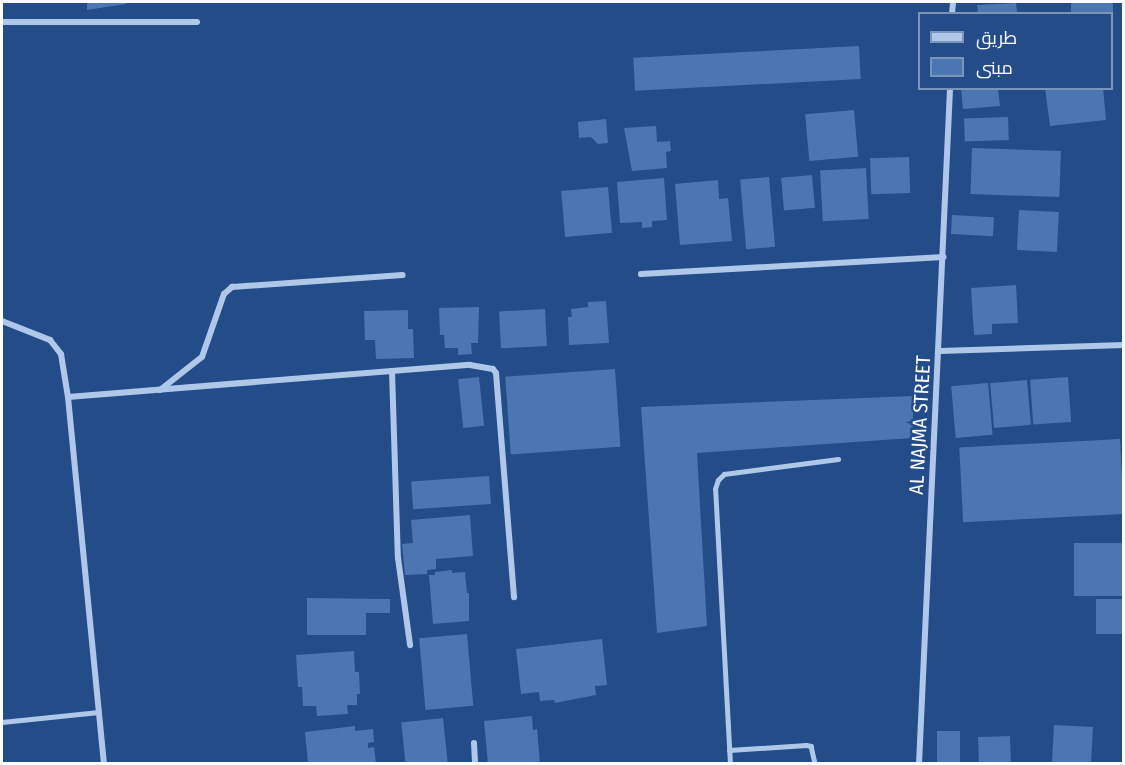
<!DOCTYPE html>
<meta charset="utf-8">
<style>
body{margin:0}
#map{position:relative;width:1125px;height:765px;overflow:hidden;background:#234c89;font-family:"Fira Sans Condensed",Cairo,sans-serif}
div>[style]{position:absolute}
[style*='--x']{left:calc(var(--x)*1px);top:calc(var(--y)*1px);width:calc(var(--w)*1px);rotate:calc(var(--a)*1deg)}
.building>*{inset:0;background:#4b76b1;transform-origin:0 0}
.service>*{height:4.5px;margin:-2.25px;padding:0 2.25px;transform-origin:2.25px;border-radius:2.25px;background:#afc8ea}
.minor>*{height:6px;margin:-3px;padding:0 3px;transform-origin:3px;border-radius:3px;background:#afc8ea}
span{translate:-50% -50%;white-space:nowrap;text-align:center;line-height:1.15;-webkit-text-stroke:4.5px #234c89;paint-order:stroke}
.street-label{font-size:20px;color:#fff}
.frame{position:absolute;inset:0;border:3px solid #fff;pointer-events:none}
.legend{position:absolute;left:918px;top:12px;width:195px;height:78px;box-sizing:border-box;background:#234c89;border:2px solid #7b94b8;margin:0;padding:8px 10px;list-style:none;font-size:18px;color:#fff}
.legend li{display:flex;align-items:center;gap:12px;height:30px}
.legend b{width:30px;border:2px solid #7b94b8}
</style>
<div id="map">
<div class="building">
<i style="clip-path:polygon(87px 2px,127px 2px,126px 4px,87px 10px)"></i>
<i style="left:1071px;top:2px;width:42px;height:12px"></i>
<i style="clip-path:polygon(1016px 3px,1017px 12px,1023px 14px,978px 14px,977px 5px)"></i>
<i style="left:859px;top:46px;width:33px;height:226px;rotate:87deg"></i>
<i style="clip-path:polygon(961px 88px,998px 88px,1000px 106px,963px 109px)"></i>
<i style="clip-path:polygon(1045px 88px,1103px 88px,1106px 120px,1050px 126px)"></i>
<i style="left:854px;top:110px;width:47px;height:49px;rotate:85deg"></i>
<i style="left:1008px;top:117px;width:23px;height:44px;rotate:88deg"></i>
<i style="clip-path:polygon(606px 119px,608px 143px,598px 144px,591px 137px,579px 138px,578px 122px)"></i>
<i style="clip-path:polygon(656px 126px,657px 142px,670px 141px,671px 151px,666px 152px,667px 168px,632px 171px,624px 128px)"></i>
<i style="left:972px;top:148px;width:89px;height:46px;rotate:2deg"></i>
<i style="left:909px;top:157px;width:36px;height:39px;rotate:88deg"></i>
<i style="left:866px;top:168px;width:51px;height:46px;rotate:87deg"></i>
<i style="left:812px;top:175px;width:33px;height:31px;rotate:85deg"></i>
<i style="left:769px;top:177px;width:70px;height:29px;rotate:85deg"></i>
<i style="clip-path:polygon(664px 178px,667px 220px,652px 221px,652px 227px,642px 228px,642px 222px,620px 223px,617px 182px)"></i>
<i style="clip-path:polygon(718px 180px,719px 199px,728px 198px,732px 241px,680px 245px,675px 184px)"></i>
<i style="left:608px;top:187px;width:46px;height:47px;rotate:85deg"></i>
<i style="left:1019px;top:210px;width:40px;height:40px;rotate:3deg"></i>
<i style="left:952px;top:215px;width:42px;height:19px;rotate:3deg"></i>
<i style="clip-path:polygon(1016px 285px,1018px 323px,992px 324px,992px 334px,974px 335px,971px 288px)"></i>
<i style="clip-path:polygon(606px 301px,609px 343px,569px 345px,568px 317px,572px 317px,571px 309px,588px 307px,588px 302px)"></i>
<i style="clip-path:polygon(479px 307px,478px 343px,471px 343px,472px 354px,458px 355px,458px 348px,445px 348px,444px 335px,440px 335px,439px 308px)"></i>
<i style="left:545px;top:309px;width:37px;height:46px;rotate:87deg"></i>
<i style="clip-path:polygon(408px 310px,408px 329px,413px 329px,414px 358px,376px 359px,375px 340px,365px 340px,364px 311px)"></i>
<i style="left:615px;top:369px;width:78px;height:110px;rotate:86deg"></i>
<i style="left:479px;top:377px;width:49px;height:21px;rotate:84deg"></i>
<i style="left:1068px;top:377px;width:45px;height:38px;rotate:86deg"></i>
<i style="left:1027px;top:380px;width:45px;height:37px;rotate:85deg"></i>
<i style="left:988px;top:383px;width:52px;height:37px;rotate:85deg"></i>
<i style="clip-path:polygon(914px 396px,912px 438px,697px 453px,707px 626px,657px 633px,641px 407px)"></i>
<i style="left:1120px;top:439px;width:75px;height:161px;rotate:87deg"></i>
<i style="left:489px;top:476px;width:28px;height:78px;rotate:86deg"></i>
<i style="clip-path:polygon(470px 515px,473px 556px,436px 559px,436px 569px,427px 570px,427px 574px,405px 575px,402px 544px,413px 543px,411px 520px)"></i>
<i style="left:1124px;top:543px;width:53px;height:50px;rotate:90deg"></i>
<i style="clip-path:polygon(452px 570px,452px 573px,465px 572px,467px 593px,469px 593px,469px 621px,433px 624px,429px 575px,435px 575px,435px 572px)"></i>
<i style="clip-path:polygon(307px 598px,390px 599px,390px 613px,366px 613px,366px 635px,307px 635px)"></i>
<i style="left:1124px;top:599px;width:35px;height:28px;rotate:90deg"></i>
<i style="left:467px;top:634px;width:72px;height:48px;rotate:85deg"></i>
<i style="clip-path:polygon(602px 639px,607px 685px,595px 686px,596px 695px,555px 703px,554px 700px,540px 701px,539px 692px,521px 694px,516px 649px)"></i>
<i style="clip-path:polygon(354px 651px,355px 672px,359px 672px,360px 694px,357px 694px,357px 705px,347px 705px,348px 714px,317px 716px,316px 706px,303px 706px,302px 687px,298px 687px,296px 655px)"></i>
<i style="clip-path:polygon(532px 716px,533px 730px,537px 729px,540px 764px,488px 764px,484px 721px)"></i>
<i style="left:443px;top:718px;width:46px;height:42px;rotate:84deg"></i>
<i style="left:1054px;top:725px;width:39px;height:39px;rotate:3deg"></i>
<i style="clip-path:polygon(355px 726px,355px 731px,373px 729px,374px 742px,368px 743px,368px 748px,374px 747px,376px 763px,308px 764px,305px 732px)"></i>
<i style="left:960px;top:731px;width:33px;height:23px;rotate:90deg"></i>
<i style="left:1010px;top:736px;width:28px;height:32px;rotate:88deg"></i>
</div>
<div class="service">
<i style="--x:2;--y:722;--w:97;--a:-5.9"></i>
<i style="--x:729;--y:750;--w:77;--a:-3.7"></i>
<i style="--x:806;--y:745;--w:5;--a:11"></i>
<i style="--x:811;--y:746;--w:18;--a:77"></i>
<i style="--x:730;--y:764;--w:275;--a:-93.1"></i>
<i style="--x:715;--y:489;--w:9;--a:-72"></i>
<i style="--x:718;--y:480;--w:8;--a:-45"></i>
<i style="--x:724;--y:474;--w:115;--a:-7.5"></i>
</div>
<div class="minor">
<i style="--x:952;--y:14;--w:12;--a:-85"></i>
<i style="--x:2;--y:22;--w:195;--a:0"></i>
<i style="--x:641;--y:274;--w:303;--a:-3.2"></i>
<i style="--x:2;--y:321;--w:52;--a:21.6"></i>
<i style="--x:50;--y:340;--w:18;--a:52"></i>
<i style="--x:61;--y:354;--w:44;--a:80.8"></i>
<i style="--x:68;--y:397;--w:369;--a:84.4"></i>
<i style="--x:940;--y:351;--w:184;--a:-1.9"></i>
<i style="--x:392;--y:371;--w:187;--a:88.2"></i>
<i style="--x:398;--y:558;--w:88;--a:82.1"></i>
<i style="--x:160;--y:390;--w:53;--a:-38.2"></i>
<i style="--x:202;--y:357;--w:67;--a:-70.8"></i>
<i style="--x:224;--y:294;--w:11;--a:-41"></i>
<i style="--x:232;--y:287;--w:171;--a:-4"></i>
<i style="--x:68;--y:397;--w:403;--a:-4.6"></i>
<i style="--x:470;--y:365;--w:23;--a:10"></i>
<i style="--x:493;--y:369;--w:5;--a:53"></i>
<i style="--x:496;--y:373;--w:225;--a:85.4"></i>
<i style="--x:474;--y:743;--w:21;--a:87"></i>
<i style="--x:919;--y:764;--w:677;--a:-87.37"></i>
</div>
<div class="street-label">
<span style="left:920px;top:425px;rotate:-87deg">AL NAJMA STREET</span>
</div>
<div class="frame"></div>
<ul class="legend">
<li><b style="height:8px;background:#afc8ea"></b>طريق</li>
<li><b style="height:16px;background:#4b76b1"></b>مبنى</li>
</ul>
</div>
